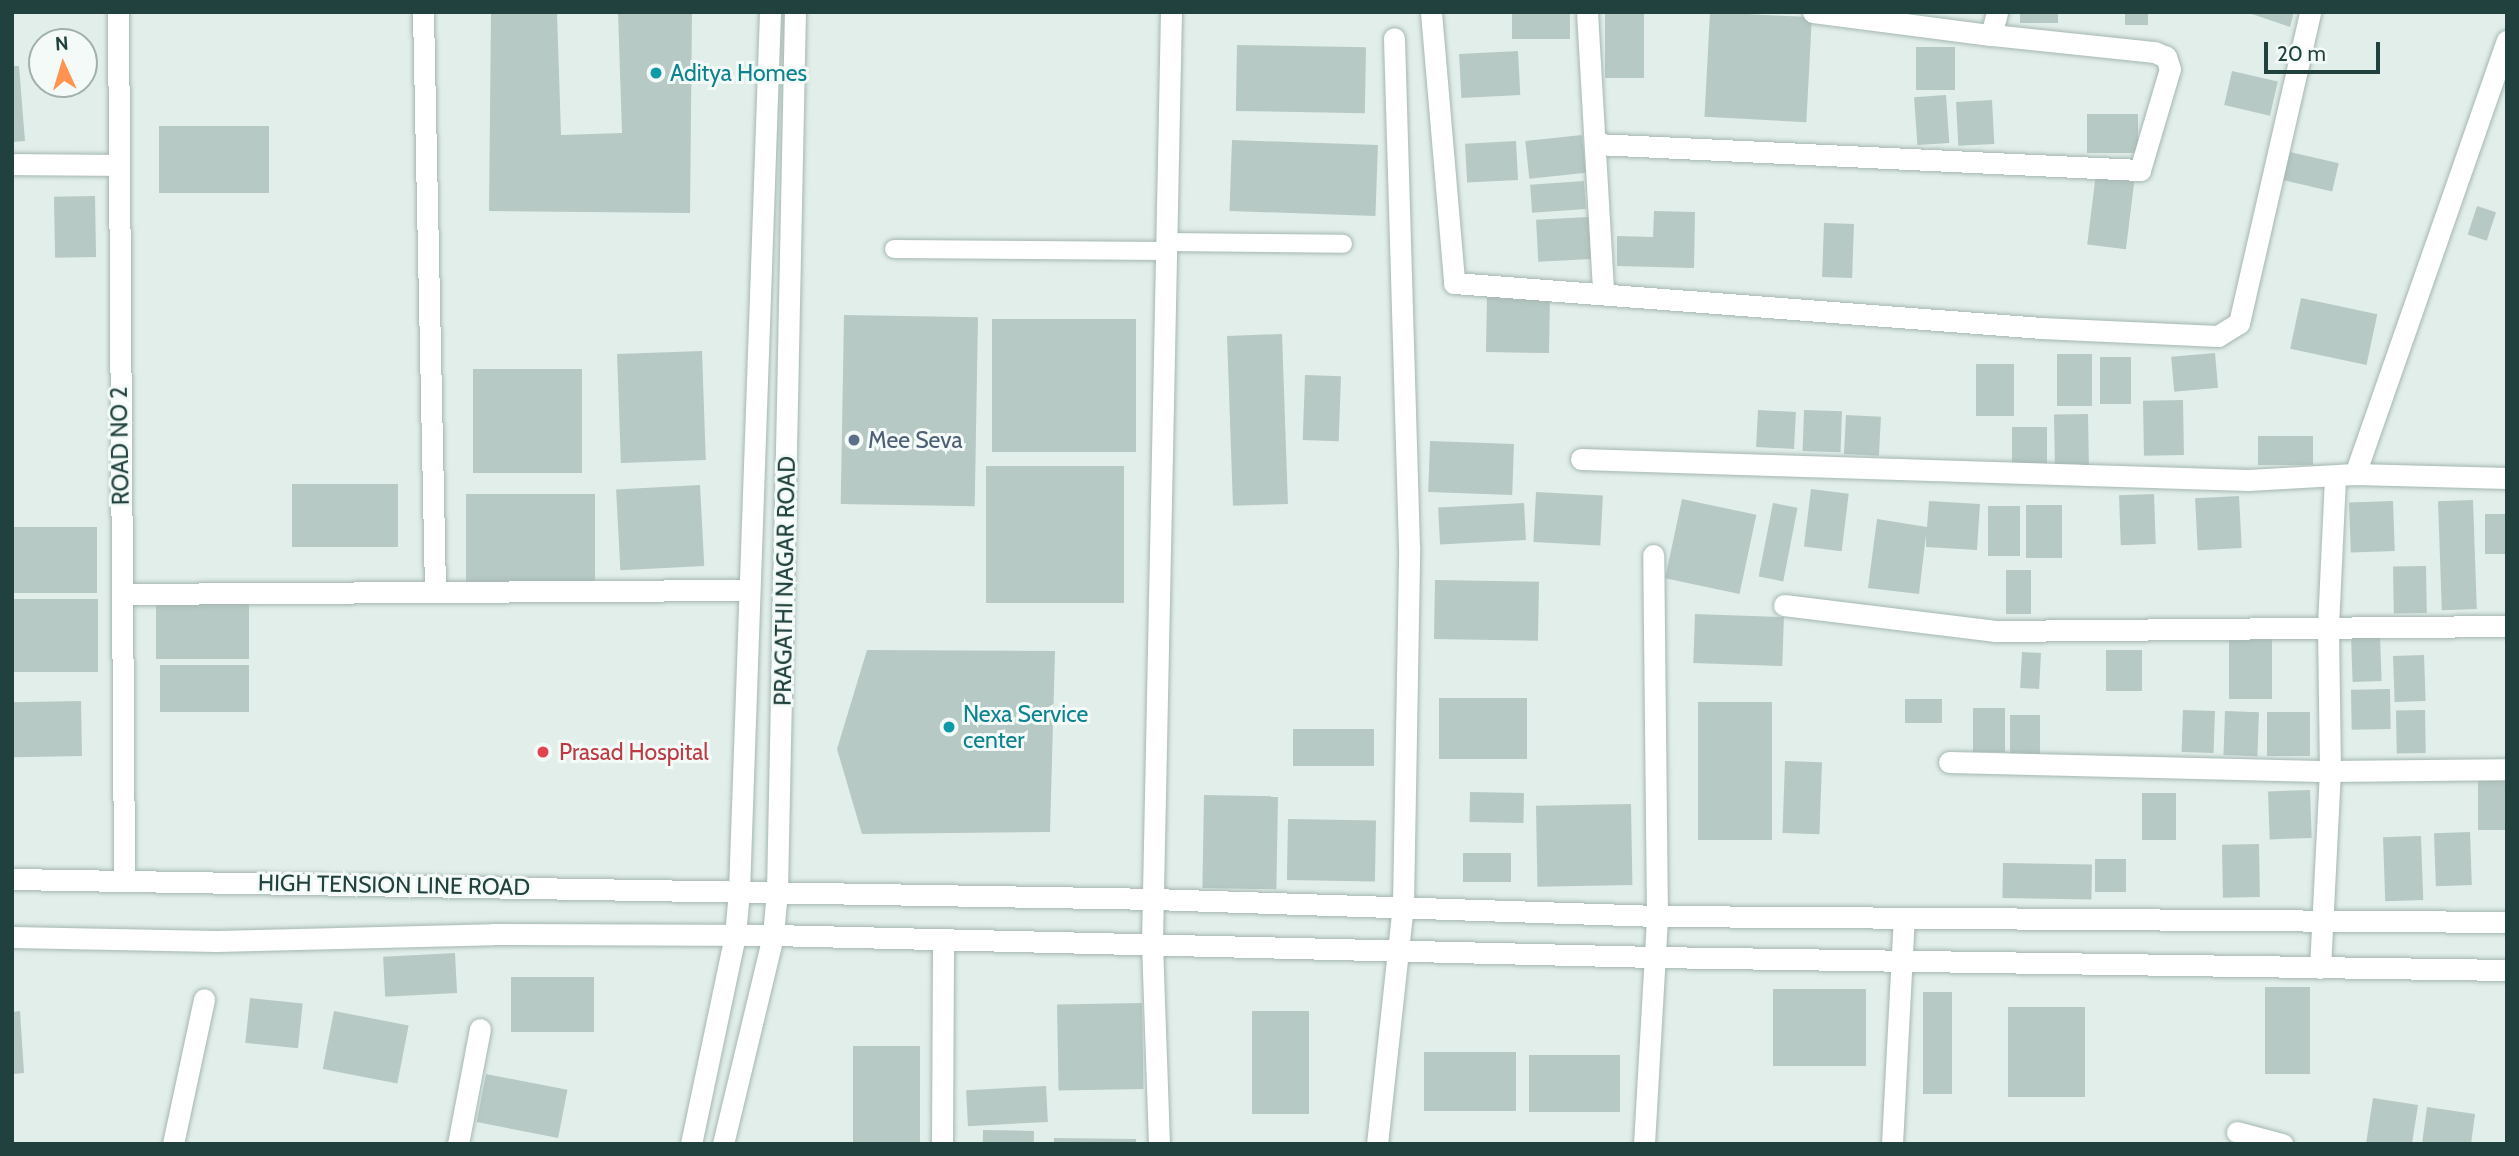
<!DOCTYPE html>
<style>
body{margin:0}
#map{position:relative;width:2519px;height:1156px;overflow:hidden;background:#e2eeea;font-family:Cabin,sans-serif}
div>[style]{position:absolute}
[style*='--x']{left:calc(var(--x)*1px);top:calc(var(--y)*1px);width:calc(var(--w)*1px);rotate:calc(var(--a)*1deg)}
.building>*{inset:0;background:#b7c9c4;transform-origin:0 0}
.roads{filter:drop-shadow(0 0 2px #a4b7b3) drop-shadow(0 0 2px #a4b7b3)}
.lane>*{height:18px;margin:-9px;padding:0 9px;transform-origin:9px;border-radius:9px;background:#fff}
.street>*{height:21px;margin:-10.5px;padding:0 10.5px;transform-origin:10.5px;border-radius:10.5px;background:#fff}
.secondary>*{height:21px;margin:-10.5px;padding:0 10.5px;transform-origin:10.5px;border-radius:10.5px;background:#fff}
.dots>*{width:19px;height:19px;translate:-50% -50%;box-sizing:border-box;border:4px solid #f3faf7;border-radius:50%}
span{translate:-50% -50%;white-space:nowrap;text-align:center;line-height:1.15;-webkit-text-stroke:6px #f3faf7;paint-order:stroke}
.culture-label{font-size:23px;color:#0d838f}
.left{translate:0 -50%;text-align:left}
.service-label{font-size:23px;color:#4e5e75}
.street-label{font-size:23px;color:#20413d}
.health-label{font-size:23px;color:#be3a42}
.frame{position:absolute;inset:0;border:14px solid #20413d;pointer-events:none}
.north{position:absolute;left:28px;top:28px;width:70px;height:70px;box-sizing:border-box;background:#f3faf7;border:2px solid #9fb0ad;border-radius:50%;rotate:356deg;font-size:19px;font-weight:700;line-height:28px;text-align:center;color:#20413d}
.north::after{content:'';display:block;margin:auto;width:24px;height:32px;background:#ff934f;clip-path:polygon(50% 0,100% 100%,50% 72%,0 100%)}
.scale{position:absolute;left:2264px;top:42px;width:116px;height:32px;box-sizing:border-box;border:4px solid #20413d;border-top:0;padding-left:9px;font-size:21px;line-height:24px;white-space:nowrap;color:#20413d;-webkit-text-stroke:5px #f3faf7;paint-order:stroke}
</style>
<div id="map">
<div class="building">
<i style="clip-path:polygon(491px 12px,557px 12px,561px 135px,622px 133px,618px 12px,692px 12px,690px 213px,489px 211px)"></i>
<i style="left:1512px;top:12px;width:58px;height:27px"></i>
<i style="left:1605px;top:12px;width:39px;height:66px"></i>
<i style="left:1710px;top:12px;width:102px;height:105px;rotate:3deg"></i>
<i style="left:2020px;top:12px;width:38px;height:11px"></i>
<i style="left:2125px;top:12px;width:23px;height:13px"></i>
<i style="clip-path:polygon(2246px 12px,2294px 12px,2290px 27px)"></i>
<i style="left:1237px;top:45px;width:129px;height:66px;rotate:1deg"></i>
<i style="left:1916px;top:47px;width:39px;height:43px"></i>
<i style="left:1518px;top:51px;width:44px;height:59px;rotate:87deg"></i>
<i style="clip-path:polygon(12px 66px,19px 66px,25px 141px,12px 142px)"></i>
<i style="left:2232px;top:71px;width:47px;height:35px;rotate:13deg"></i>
<i style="left:1946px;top:95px;width:48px;height:32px;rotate:86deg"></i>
<i style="left:1992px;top:100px;width:44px;height:36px;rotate:87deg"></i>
<i style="left:2138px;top:114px;width:39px;height:51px;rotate:90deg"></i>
<i style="left:269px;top:126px;width:67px;height:110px;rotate:90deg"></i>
<i style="left:1582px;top:135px;width:38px;height:57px;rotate:84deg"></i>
<i style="left:1232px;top:140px;width:146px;height:71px;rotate:2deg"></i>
<i style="left:1516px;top:141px;width:39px;height:51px;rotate:87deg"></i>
<i style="left:2290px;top:152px;width:50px;height:29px;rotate:13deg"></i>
<i style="left:2096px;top:173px;width:39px;height:72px;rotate:7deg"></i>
<i style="left:1584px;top:181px;width:28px;height:54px;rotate:86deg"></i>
<i style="left:95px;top:196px;width:61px;height:41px;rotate:89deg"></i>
<i style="left:2477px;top:206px;width:20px;height:30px;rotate:18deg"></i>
<i style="clip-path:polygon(1654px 211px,1695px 212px,1694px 268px,1617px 266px,1617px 236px,1653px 237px)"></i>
<i style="left:1589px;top:217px;width:42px;height:53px;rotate:87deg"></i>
<i style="left:1824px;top:223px;width:30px;height:54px;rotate:2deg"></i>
<i style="left:1487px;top:294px;width:63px;height:58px;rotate:1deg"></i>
<i style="left:2301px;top:298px;width:78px;height:52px;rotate:12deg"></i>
<i style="left:844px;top:315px;width:134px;height:189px;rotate:1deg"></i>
<i style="left:992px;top:319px;width:144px;height:133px"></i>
<i style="left:1282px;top:334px;width:170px;height:55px;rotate:88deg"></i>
<i style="left:702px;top:351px;width:109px;height:85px;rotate:88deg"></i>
<i style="left:2215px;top:353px;width:35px;height:44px;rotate:85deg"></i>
<i style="left:2057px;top:354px;width:35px;height:52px"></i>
<i style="left:2100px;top:357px;width:31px;height:47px"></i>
<i style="left:1976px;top:364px;width:38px;height:52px"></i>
<i style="left:473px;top:369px;width:109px;height:104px"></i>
<i style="left:1305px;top:375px;width:36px;height:65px;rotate:2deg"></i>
<i style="left:2183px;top:400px;width:55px;height:40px;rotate:89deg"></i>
<i style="left:1758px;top:410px;width:38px;height:37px;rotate:3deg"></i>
<i style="left:1804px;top:410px;width:38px;height:41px;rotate:2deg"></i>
<i style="left:2088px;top:414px;width:53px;height:34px;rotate:89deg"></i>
<i style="left:1846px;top:415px;width:35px;height:39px;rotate:3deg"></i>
<i style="left:2012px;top:427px;width:35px;height:40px"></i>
<i style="left:2313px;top:436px;width:29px;height:55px;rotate:90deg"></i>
<i style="left:1430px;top:441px;width:84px;height:51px;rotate:2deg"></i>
<i style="left:1124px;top:466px;width:137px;height:138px;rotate:90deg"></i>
<i style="left:398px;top:484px;width:63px;height:106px;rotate:90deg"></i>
<i style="left:700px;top:485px;width:81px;height:84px;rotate:87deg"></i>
<i style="left:1811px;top:489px;width:38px;height:58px;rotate:7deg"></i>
<i style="left:1536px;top:492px;width:67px;height:50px;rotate:3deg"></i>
<i style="left:466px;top:494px;width:129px;height:89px"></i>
<i style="left:2154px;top:494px;width:50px;height:35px;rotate:88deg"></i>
<i style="left:2239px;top:496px;width:52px;height:44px;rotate:87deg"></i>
<i style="left:1682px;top:499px;width:76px;height:81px;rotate:12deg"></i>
<i style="left:2473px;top:500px;width:109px;height:35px;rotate:88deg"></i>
<i style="clip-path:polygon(1929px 501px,1980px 504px,1977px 550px,1926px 547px,1926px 535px,1919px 594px,1868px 588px,1877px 519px,1927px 527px)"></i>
<i style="left:2393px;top:501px;width:50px;height:44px;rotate:88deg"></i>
<i style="left:1524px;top:503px;width:37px;height:86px;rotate:87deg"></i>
<i style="left:1773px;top:503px;width:25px;height:75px;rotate:11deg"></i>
<i style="left:2026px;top:505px;width:36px;height:53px"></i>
<i style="left:1988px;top:506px;width:32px;height:50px"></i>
<i style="left:2507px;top:514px;width:40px;height:22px;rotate:90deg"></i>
<i style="left:12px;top:527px;width:85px;height:66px"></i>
<i style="left:2426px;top:566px;width:47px;height:33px;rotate:89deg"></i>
<i style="left:2006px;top:570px;width:25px;height:44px"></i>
<i style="left:1435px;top:580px;width:104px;height:59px;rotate:1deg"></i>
<i style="left:12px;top:599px;width:86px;height:73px"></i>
<i style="left:156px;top:600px;width:93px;height:59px"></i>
<i style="left:1695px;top:614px;width:89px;height:49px;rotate:2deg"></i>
<i style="left:2380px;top:635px;width:46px;height:29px;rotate:88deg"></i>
<i style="left:2229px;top:637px;width:43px;height:62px"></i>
<i style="clip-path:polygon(867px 650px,1055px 651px,1050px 832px,862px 834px,837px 749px)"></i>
<i style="left:2106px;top:650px;width:36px;height:41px"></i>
<i style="left:2022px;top:652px;width:19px;height:36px;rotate:3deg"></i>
<i style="left:2424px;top:655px;width:46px;height:31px;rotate:88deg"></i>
<i style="left:160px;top:665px;width:89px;height:47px"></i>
<i style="left:2390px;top:689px;width:40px;height:39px;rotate:89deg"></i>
<i style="left:1439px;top:698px;width:88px;height:61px"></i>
<i style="left:1905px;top:699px;width:37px;height:24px"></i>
<i style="left:81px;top:701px;width:55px;height:69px;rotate:89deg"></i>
<i style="left:1698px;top:702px;width:74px;height:138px"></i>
<i style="left:1973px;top:708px;width:32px;height:44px"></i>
<i style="left:2183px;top:710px;width:32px;height:42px;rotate:2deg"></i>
<i style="left:2425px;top:710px;width:43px;height:29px;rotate:89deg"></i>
<i style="left:2225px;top:711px;width:34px;height:44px;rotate:2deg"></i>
<i style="left:2267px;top:712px;width:43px;height:44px"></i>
<i style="left:2010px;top:715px;width:30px;height:40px"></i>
<i style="left:1374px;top:729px;width:37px;height:81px;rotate:90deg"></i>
<i style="left:1785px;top:761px;width:37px;height:72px;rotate:2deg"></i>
<i style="left:2507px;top:779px;width:51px;height:29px;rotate:90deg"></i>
<i style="left:2310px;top:790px;width:48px;height:42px;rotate:88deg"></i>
<i style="left:1470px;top:792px;width:54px;height:30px;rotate:1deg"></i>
<i style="left:2142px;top:793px;width:34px;height:47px"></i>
<i style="left:1204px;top:795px;width:74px;height:93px;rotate:1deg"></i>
<i style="left:1631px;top:804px;width:81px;height:95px;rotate:89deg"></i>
<i style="left:1288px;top:819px;width:88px;height:61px;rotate:1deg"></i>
<i style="left:2470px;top:832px;width:53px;height:36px;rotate:88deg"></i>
<i style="left:2421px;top:836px;width:64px;height:38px;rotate:88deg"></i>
<i style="left:2259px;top:844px;width:53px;height:37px;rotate:89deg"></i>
<i style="left:1463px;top:853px;width:48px;height:29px"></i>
<i style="left:2095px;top:859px;width:31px;height:33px"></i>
<i style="left:2003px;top:863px;width:89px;height:35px;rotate:1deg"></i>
<i style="left:455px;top:953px;width:40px;height:72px;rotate:87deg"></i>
<i style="left:511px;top:977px;width:83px;height:55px"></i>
<i style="left:2265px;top:987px;width:45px;height:87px"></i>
<i style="left:1773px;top:989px;width:93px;height:77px"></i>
<i style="left:1923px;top:992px;width:29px;height:102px"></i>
<i style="left:250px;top:998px;width:53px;height:45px;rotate:6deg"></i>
<i style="left:1142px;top:1003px;width:86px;height:85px;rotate:89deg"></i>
<i style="left:2008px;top:1007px;width:77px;height:90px"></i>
<i style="clip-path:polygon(20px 1011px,24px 1073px,12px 1074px,12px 1012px)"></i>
<i style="left:334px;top:1011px;width:76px;height:59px;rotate:11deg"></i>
<i style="left:1252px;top:1011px;width:57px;height:103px"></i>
<i style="left:853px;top:1046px;width:67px;height:98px"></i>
<i style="left:1424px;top:1052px;width:92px;height:59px"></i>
<i style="left:1529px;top:1055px;width:91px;height:57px"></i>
<i style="left:486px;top:1074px;width:83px;height:49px;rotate:11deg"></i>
<i style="left:1046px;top:1086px;width:36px;height:80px;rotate:87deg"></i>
<i style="clip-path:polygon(2373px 1098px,2418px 1105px,2412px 1144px,2366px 1144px)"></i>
<i style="clip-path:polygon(2427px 1107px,2475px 1114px,2471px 1144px,2422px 1144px)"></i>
<i style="left:983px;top:1130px;width:51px;height:14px;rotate:1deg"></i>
<i style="clip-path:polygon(1054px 1138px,1136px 1139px,1136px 1144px,1054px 1144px)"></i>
</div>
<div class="roads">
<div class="lane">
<i style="--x:1166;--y:242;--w:177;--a:0.6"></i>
<i style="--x:894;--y:249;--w:272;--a:0.4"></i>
</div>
<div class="street">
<i style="--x:118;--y:12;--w:867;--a:89.6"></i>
<i style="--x:423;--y:12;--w:576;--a:88.81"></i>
<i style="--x:1431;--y:12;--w:272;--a:85.1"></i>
<i style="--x:1454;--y:283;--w:589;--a:4.38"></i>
<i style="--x:2041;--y:328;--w:177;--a:2.6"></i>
<i style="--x:2218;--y:336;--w:25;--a:-32"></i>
<i style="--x:2239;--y:323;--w:319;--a:-77.1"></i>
<i style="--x:1587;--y:12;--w:279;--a:86.7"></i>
<i style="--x:1813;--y:12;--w:179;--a:7.4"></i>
<i style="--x:1991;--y:35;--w:24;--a:-75"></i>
<i style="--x:1596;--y:144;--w:545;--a:2.74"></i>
<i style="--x:2140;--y:170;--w:105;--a:-73.5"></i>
<i style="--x:2170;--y:69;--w:13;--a:-108"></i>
<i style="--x:2166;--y:57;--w:13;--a:-157"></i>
<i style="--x:2154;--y:52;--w:164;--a:-174"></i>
<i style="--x:12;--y:164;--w:106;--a:0.5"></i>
<i style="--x:1581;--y:459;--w:667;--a:1.8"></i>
<i style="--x:2248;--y:480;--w:107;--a:-3.2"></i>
<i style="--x:2355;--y:474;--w:152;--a:1.5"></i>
<i style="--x:2355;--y:474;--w:459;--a:-70.7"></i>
<i style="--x:122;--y:594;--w:625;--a:-0.37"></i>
<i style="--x:1784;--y:605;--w:213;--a:7"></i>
<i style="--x:1995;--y:631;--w:512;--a:-0.56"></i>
<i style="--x:1949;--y:762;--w:381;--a:1.4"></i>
<i style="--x:2330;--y:771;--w:177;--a:-0.6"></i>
<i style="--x:2320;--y:968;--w:197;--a:-87.1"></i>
<i style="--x:2330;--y:771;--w:145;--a:-90.8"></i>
<i style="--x:2328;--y:626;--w:149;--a:-87.3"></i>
<i style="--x:2237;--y:1132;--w:47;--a:14.9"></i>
<i style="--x:173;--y:1144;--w:148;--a:-77.9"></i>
<i style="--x:458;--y:1144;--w:117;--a:-79.2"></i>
<i style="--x:942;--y:1144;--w:203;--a:-89.7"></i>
<i style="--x:1159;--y:1144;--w:202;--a:-92"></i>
<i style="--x:1152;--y:942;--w:930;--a:-88.83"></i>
<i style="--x:1377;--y:1144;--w:240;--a:-83.8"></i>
<i style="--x:1403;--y:905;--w:358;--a:-89"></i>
<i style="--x:1409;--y:547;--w:509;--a:-91.69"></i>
<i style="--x:1644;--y:1144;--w:228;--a:-86.7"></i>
<i style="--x:1657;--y:916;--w:361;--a:-90.6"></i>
<i style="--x:1892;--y:1144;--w:226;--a:-87"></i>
</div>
<div class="secondary">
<i style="--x:12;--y:879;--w:1141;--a:1"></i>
<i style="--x:1153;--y:899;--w:504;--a:1.93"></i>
<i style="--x:1657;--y:916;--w:850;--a:0.4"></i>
<i style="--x:12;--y:937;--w:204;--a:1.1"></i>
<i style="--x:216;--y:941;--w:277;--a:-1.4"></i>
<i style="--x:493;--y:934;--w:280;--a:0.2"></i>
<i style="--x:773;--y:935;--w:880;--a:1.43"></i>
<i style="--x:1653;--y:957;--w:854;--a:0.87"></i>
<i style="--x:691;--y:1144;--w:214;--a:-78.1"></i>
<i style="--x:735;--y:935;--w:44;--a:-84.8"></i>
<i style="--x:739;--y:891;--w:880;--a:-87.98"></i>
<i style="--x:723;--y:1144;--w:215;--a:-76.5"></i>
<i style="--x:773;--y:935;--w:44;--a:-84.8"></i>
<i style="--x:777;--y:891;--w:879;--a:-88.83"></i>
</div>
</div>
<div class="dots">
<i style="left:656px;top:73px;background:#0f9aa8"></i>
<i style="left:854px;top:440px;background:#5c6f8a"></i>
<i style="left:949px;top:727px;background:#0f9aa8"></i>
<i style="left:543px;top:752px;background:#e0444e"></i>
</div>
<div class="culture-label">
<span class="left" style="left:670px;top:73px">Aditya Homes</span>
<span class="left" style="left:963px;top:727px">Nexa Service<br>center</span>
</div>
<div class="service-label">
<span class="left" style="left:868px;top:440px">Mee Seva</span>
</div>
<div class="street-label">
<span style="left:120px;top:446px;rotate:-91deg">ROAD NO 2</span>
<span style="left:785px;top:581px;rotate:-89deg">PRAGATHI NAGAR ROAD</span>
<span style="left:394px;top:885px;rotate:1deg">HIGH TENSION LINE ROAD</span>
</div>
<div class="health-label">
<span class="left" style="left:559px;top:752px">Prasad Hospital</span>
</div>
<div class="frame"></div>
<div class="north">N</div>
<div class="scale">20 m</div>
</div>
